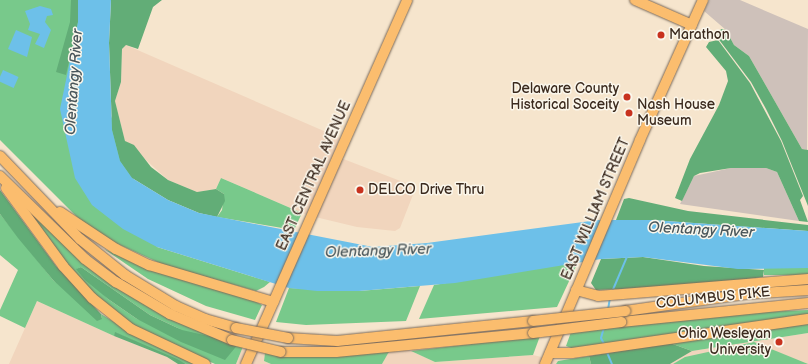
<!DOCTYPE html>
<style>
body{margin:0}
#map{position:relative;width:808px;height:364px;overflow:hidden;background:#f6e5cd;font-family:"Balsamiq Sans",sans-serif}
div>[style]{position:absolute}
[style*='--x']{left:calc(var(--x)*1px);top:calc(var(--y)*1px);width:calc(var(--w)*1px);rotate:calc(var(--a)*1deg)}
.built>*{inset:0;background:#f1d5bd}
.industrial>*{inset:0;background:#cec1ba}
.green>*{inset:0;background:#78c98b;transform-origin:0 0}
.forest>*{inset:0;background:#62ad77}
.water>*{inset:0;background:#6dc0e9;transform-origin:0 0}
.stream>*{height:2px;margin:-1px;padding:0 1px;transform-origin:1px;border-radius:1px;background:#6dc0e9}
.roads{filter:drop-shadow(0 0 1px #7c6b5b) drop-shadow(0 0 1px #7c6b5b)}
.highway>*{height:10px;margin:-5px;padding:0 5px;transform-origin:5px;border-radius:5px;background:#fbbd6e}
.bridges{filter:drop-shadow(0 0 1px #7c6b5b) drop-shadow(0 0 1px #7c6b5b)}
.highway-bridge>*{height:10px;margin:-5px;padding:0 5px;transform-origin:5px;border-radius:5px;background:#fbbd6e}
.dots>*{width:11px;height:11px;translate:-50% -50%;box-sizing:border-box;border:2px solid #fbf7ec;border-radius:50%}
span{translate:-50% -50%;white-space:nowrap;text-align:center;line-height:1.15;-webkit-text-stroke:3px #fbf7ec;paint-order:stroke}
.poi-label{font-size:14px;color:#3b2a1e}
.left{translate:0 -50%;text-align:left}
.right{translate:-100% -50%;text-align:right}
.street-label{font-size:14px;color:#3b2a1e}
.water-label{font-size:15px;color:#4a575b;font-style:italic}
</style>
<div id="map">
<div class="built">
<i style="clip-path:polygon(126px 45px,340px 138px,333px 155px,416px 187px,400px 228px,395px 231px,357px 227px,307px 215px,221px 178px,216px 189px,197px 192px,168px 180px,125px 141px,115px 101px,121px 82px,122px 49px)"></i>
<i style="clip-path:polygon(37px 301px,114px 336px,167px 357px,178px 364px,9px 364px)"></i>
<i style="clip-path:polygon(808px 333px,808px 364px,670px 364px,692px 351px)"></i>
<i style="clip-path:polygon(244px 344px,265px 353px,264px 361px,271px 364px,236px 364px)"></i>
<i style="clip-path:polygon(390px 350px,409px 350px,435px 362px,533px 355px,558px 361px,556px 364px,382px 364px)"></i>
</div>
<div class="industrial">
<i style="clip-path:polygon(709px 0,740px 0,808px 29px,807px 150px,802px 149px,749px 56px,734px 45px,726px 30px,704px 11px)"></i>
<i style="clip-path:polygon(731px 168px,766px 168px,777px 172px,799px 221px,680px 204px,694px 176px)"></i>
</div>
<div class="green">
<i style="clip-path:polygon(0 0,78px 0,78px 22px,157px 247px,270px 282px,264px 287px,256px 291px,164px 265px,109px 240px,80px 220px,0 140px)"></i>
<i style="clip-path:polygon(221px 178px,302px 213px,294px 230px,217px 217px,222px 210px,224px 194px,216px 189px)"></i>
<i style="clip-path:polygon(23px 203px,109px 283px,180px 323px,219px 338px,182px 330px,150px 315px,81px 267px,77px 269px,108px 299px,137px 319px,244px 344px,236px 364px,215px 364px,149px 335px,109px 309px,68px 269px)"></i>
<i style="clip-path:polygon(0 214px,53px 280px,102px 319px,101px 314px,142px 339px,194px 364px,186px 364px,116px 333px,114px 336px,37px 301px,25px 328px,0 316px,0 310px,18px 270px,0 255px)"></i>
<i style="clip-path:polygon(104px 249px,145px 267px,251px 299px,262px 305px,255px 320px,206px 306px,148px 279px)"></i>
<i style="clip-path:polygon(578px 262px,557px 307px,419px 319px,434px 285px)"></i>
<i style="left:808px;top:268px;width:7px;height:44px;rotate:90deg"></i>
<i style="clip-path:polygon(420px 286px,406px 321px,306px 325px,276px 322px,289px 288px,359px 291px)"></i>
<i style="clip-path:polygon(808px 310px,808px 315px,587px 347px,574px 349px,566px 346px,571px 332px,763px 312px)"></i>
<i style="clip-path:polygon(808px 324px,808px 333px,692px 351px,670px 343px)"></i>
<i style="clip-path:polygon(540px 336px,533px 355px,435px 362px,411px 351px)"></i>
<i style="clip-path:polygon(754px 342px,808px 364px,673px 364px,685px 357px)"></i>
<i style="clip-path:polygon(390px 350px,382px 364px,271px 364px,264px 361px,265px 353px)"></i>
<i style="clip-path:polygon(589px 356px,591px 364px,556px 364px,558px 361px)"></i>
</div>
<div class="forest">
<i style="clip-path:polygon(71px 0,78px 0,78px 22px,66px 75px,56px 72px,70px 22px)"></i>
<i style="clip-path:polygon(111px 0,162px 0,153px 7px,138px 49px,126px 45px,122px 49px,121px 82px,115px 101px,125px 141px,134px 145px,151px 167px,168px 180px,197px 192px,216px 189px,224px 194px,225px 201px,217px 217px,199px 213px,168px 200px,132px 178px,120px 161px,112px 130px,109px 43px)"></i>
<i style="clip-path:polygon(721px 29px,726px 30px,734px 45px,749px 56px,802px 149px,808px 150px,808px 206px,782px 141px,766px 109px,751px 82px,717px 37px)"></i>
<i style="clip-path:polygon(718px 40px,750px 83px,781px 141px,803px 196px,800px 200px,808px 222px,799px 221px,777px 172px,766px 168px,731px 168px,700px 173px,694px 176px,682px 201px,675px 198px,690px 159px,719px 105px,728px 81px,726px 71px,706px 47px,709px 42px)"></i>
<i style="clip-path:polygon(0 190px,56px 266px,101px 314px,102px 319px,97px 321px,53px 280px,18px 238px,0 214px)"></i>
<i style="clip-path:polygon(629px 198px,688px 211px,808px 225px,808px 231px,652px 220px,616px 220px,624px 199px)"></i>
<i style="clip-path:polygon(643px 257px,704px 266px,764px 270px,763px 277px,696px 286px,596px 290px,591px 283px,601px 259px)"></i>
<i style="clip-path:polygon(81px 267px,150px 315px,182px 330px,239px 343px,225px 360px,181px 342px,137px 319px,108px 299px,85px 280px,76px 269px)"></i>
<i style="clip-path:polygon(115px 332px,177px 359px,186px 364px,178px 364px,167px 357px,114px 336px)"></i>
<i style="clip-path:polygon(670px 343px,692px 351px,670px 364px,591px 364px,589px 356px)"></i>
</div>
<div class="water">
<i style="clip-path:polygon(78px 0,111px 0,109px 43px,112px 130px,120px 161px,132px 178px,168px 200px,199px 213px,373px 247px,427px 243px,598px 220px,652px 220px,808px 231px,808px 268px,738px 269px,643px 257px,601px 259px,455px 283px,359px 291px,317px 291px,289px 288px,157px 247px,123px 229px,92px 205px,75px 178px,60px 109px,78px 22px)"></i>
<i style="clip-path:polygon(40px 6px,51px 9px,53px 15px,47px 16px,45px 22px,51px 30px,44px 48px,35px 44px,40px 34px,28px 30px,30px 24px,25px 11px)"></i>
<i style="clip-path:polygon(16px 30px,32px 37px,27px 57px,8px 49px)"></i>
<i style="left:3px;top:70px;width:17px;height:12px;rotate:24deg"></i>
</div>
<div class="stream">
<i style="--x:612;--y:292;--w:39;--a:-67"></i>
<i style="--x:608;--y:310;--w:12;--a:-81"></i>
<i style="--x:604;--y:327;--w:11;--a:105"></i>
<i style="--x:601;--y:338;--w:7;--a:63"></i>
<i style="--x:606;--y:350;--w:15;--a:67"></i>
</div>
<div class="roads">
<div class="highway">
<i style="--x:635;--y:0;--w:62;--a:23.7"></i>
<i style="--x:0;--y:156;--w:115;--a:46.1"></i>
<i style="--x:80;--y:239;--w:58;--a:38.7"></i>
<i style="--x:125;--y:275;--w:60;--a:31.3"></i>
<i style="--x:176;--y:306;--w:32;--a:24"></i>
<i style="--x:205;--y:319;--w:32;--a:16"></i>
<i style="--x:0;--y:176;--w:119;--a:44.3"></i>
<i style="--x:85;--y:259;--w:39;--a:37"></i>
<i style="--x:116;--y:282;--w:63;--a:30.7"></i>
<i style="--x:170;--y:314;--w:67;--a:22.8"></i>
<i style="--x:6;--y:188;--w:97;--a:53.8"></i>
<i style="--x:63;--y:266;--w:43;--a:47.8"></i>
<i style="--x:92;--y:298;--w:50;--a:38.5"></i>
<i style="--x:131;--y:329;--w:82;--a:25.3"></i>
<i style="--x:60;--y:212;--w:67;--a:33.5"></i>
<i style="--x:116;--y:249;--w:37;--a:26"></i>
<i style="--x:149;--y:265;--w:130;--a:16.5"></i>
<i style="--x:576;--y:290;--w:23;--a:15"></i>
<i style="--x:598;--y:296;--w:211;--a:-4.6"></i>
<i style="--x:625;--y:311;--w:122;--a:-8"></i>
<i style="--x:746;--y:294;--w:62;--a:-3.7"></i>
<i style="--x:621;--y:322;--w:188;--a:-5.8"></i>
<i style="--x:288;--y:338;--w:49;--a:3.5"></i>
<i style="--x:337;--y:341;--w:197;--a:-5.8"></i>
<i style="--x:281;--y:352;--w:55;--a:0"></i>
<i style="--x:336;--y:352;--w:198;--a:-5.5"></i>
<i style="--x:550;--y:353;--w:22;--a:0"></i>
<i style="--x:572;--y:353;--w:238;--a:-8.2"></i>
<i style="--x:246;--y:364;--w:398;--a:-66.1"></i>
<i style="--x:545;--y:364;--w:243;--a:-67"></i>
<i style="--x:640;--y:140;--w:154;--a:-65.8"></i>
</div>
</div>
<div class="bridges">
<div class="highway-bridge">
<i style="--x:533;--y:321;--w:93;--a:-6.2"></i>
<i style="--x:236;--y:328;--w:53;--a:10.9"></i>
<i style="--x:533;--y:333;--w:89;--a:-7.1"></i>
<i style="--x:232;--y:340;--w:50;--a:13.8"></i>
</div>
</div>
<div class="dots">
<i style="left:661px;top:35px;background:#c8321e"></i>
<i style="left:627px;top:97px;background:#c8321e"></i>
<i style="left:629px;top:113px;background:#c8321e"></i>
<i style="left:360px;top:190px;background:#c8321e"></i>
<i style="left:779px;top:342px;background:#c8321e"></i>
</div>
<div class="poi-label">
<span class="left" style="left:669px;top:35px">Marathon</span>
<span class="right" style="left:619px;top:97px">Delaware County<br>Historical Soceity</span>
<span class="left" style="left:637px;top:113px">Nash House<br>Museum</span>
<span class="left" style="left:368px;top:190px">DELCO Drive Thru</span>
<span class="right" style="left:771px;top:342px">Ohio Wesleyan<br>University</span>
</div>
<div class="street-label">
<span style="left:314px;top:176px;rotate:-66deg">EAST CENTRAL AVENUE</span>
<span style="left:596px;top:209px;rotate:-67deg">EAST WILLIAM STREET</span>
<span style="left:713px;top:298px;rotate:-6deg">COLUMBUS PIKE</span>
</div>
<div class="water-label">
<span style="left:74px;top:82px;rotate:-86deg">Olentangy River</span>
<span style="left:701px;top:230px;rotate:3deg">Olentangy River</span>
<span style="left:378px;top:251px;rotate:-2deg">Olentangy River</span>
</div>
</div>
